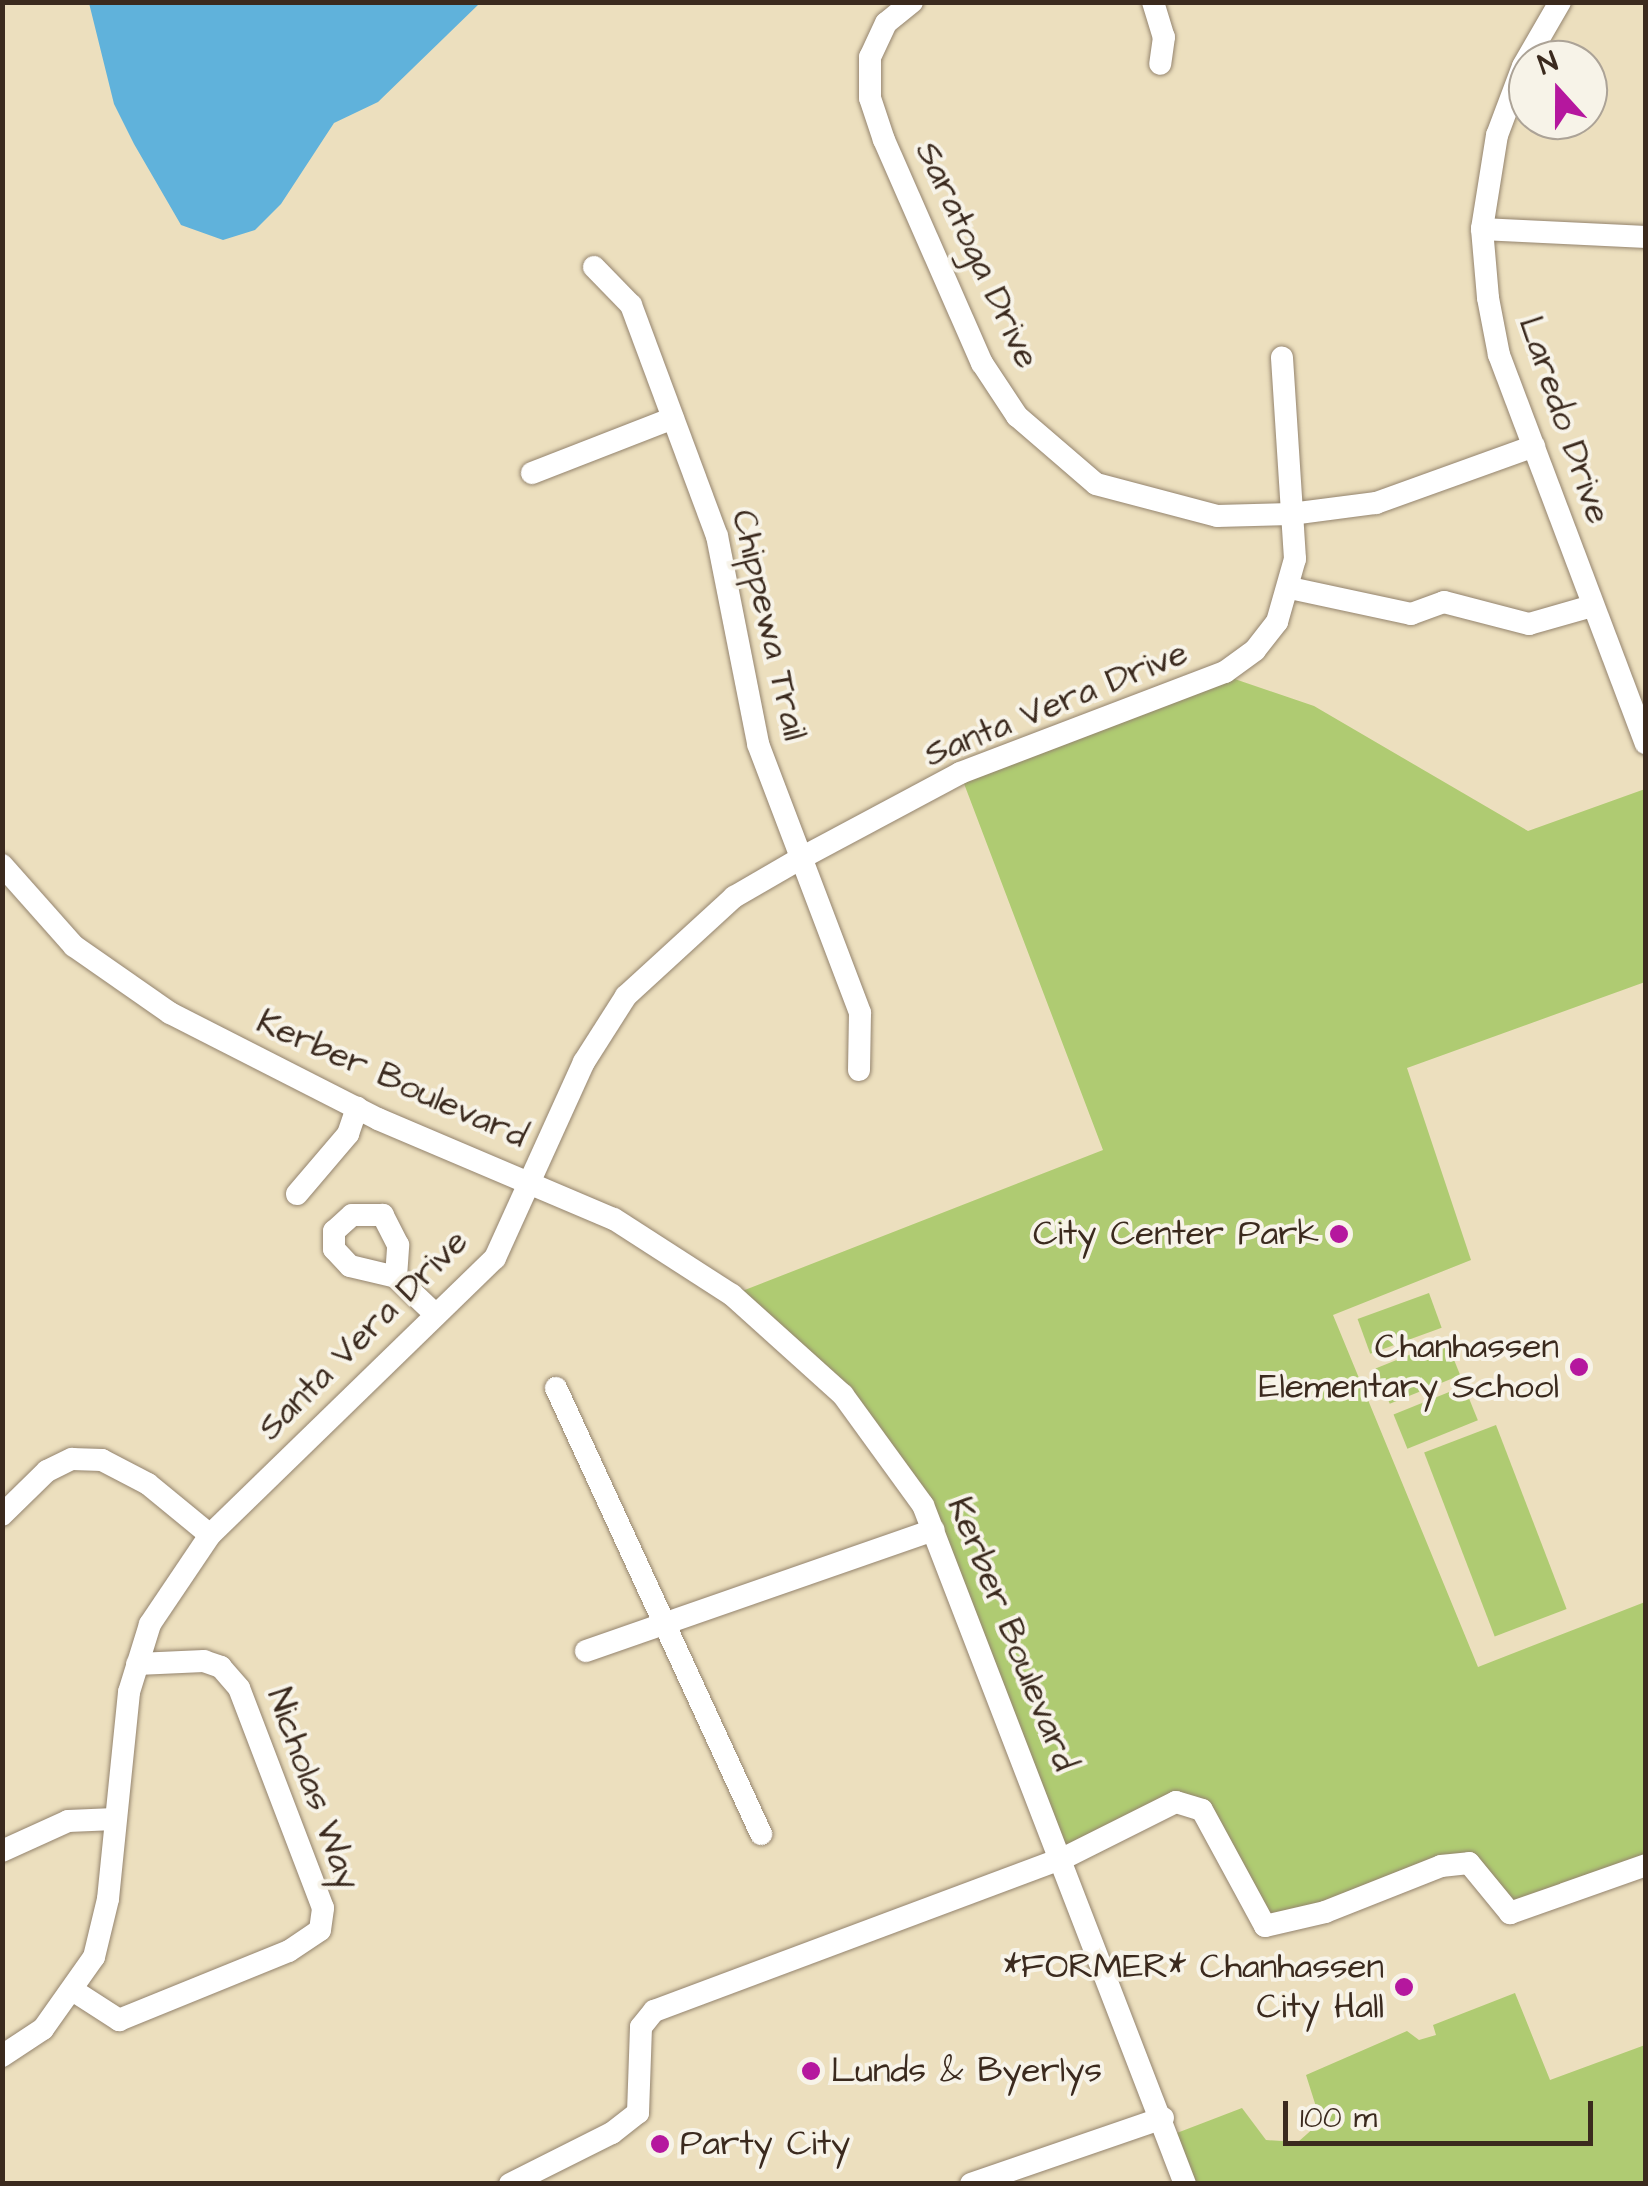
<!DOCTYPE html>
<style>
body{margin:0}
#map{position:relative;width:1648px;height:2186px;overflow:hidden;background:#ecdfbe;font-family:"Architects Daughter",sans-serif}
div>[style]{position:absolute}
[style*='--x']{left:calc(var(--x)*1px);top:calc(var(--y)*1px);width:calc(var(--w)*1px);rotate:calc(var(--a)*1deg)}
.green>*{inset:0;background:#afcb72;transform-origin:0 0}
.water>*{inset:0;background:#60b2db}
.roads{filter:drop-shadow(0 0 2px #94846e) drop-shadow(0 0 2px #94846e)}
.minor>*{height:22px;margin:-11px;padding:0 11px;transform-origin:11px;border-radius:11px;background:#fff}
.dots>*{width:28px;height:28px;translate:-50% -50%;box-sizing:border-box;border:5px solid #f7f3e8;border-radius:50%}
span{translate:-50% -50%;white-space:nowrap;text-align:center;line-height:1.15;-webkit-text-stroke:8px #f7f3e8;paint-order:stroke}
.street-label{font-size:35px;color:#3b2a1e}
.poi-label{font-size:35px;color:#3b2a1e}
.right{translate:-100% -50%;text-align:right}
.left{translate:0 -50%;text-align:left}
.frame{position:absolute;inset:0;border:5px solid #3b2a1e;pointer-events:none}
.north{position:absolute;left:1508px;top:40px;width:100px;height:100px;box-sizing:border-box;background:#f7f3e8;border:2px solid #aca397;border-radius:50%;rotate:339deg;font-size:28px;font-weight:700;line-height:40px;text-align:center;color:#3b2a1e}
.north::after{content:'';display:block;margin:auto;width:35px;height:45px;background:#b5179e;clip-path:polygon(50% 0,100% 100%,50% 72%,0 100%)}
.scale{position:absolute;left:1283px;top:2101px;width:310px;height:45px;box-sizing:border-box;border:5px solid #3b2a1e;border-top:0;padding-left:12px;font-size:30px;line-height:35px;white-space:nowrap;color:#3b2a1e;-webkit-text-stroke:8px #f7f3e8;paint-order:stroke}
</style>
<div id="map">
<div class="green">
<i style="clip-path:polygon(1220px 674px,1314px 706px,1528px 831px,1645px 789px,1645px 982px,1407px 1068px,1471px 1260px,1333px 1315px,1478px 1667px,1645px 1602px,1645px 1865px,1503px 1910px,1469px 1863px,1265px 1926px,1202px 1809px,1176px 1802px,1064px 1858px,934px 1530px,843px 1395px,732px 1295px,1103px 1150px,960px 773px)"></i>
<i style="left:1429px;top:1293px;width:37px;height:76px;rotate:70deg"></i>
<i style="left:1446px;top:1340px;width:38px;height:76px;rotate:68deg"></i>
<i style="left:1464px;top:1386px;width:37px;height:76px;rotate:68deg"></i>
<i style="left:1496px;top:1425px;width:197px;height:77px;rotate:69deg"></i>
<i style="clip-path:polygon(1515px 1993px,1550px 2080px,1645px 2045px,1645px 2183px,1185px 2183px,1169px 2136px,1242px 2108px,1266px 2140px,1298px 2142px,1316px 2126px,1318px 2113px,1306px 2075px,1407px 2031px,1419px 2040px,1436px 2035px,1433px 2025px)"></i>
</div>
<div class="water">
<i style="clip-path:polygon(89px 3px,89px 2px,480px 3px,378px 102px,334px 123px,281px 204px,255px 230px,223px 240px,181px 225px,134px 144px,114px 104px)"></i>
</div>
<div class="roads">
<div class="minor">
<i style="--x:912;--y:2;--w:33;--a:141"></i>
<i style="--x:886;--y:23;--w:38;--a:115"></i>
<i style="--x:870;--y:57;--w:41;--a:90"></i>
<i style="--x:870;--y:98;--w:44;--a:71.6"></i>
<i style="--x:884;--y:140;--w:244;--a:66.3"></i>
<i style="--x:982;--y:363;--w:64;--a:56.6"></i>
<i style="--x:1017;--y:416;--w:104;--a:40.7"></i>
<i style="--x:1096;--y:484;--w:125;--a:14.8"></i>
<i style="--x:1217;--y:516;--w:74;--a:-1.5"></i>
<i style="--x:1291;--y:514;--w:86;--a:-7.4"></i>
<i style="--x:1376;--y:503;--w:168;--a:-19.8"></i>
<i style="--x:1153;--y:2;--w:37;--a:73"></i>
<i style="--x:1164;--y:37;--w:27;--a:98"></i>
<i style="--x:1560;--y:2;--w:74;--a:120"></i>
<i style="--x:1523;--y:66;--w:74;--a:110.6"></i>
<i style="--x:1497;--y:135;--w:95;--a:99.1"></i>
<i style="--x:1482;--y:229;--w:69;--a:85"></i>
<i style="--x:1488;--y:298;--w:58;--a:79.1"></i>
<i style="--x:1499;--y:355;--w:415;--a:69.3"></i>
<i style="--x:1482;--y:229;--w:164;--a:2.8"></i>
<i style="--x:594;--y:267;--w:53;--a:45.8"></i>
<i style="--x:631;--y:305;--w:246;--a:69.6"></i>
<i style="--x:717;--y:536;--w:212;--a:78.8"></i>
<i style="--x:758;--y:744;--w:288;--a:69.2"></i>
<i style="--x:860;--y:1013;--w:57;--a:91"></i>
<i style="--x:532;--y:473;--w:151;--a:-21.3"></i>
<i style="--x:1290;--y:588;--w:124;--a:12.1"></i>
<i style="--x:1411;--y:614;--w:35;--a:-20"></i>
<i style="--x:1444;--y:602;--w:88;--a:14.5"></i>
<i style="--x:1529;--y:624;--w:66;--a:-15.9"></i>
<i style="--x:2;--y:865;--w:108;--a:48.4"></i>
<i style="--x:74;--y:946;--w:117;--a:34.9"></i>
<i style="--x:170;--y:1013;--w:233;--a:27"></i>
<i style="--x:378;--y:1119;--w:256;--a:23"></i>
<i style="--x:614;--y:1219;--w:140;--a:32.8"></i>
<i style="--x:732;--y:1295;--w:149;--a:42"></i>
<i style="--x:843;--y:1395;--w:136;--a:54"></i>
<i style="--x:923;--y:1505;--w:728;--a:68.9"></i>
<i style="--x:297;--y:1194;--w:79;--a:-49.6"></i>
<i style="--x:348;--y:1134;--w:28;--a:-71"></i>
<i style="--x:396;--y:1277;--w:32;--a:-86"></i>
<i style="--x:398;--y:1245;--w:34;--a:-117"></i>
<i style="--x:383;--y:1215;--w:31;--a:180"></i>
<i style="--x:352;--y:1215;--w:24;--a:138"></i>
<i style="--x:334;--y:1231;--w:18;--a:90"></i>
<i style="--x:334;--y:1249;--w:23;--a:47"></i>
<i style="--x:350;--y:1266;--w:47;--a:13.4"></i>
<i style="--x:396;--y:1277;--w:55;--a:43.5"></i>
<i style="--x:556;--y:1388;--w:491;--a:65.3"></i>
<i style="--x:2;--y:1515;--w:63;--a:-44.4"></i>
<i style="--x:47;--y:1471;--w:28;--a:-26"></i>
<i style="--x:72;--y:1459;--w:30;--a:2"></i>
<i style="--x:102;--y:1460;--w:52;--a:27.6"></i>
<i style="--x:148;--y:1484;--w:80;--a:39.4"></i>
<i style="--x:586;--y:1651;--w:368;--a:-19.2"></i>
<i style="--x:2;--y:1851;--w:72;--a:-24.4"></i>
<i style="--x:68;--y:1821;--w:47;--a:-2.4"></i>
<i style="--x:74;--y:1991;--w:54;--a:32.8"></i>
<i style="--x:119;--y:2020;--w:183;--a:-22.1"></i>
<i style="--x:289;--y:1951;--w:37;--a:-34"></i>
<i style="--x:320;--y:1930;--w:22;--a:-82"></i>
<i style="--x:323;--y:1908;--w:235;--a:-110.9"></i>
<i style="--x:239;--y:1688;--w:28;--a:-131"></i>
<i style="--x:221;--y:1667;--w:18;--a:-161"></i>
<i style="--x:204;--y:1661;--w:67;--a:177.4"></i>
<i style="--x:2;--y:2056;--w:49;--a:-33.4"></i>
<i style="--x:43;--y:2029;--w:88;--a:-54.7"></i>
<i style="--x:94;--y:1957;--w:60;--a:-76.4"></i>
<i style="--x:108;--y:1899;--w:208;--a:-84.2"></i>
<i style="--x:129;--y:1692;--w:71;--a:-72.8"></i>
<i style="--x:150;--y:1624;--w:107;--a:-56"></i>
<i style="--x:210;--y:1535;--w:397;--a:-44.2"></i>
<i style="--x:495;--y:1258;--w:215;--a:-65.6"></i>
<i style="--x:584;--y:1062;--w:78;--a:-57.5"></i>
<i style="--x:626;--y:996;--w:147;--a:-42.5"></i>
<i style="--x:734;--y:897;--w:80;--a:-30.1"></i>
<i style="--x:803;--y:857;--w:178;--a:-28.1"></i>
<i style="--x:960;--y:773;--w:284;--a:-20.9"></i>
<i style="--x:1225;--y:672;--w:37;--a:-36"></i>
<i style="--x:1255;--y:650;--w:36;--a:-52"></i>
<i style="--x:1277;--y:622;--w:66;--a:-74.1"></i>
<i style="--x:1295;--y:559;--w:202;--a:-93.7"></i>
<i style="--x:510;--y:2184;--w:114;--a:-26.6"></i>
<i style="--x:612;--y:2133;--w:33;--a:-38"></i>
<i style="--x:638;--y:2113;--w:86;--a:-88"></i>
<i style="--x:641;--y:2027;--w:21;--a:-51"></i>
<i style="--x:654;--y:2011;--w:438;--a:-20.5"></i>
<i style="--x:1064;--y:1858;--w:125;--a:-26.6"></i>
<i style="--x:1176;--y:1802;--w:27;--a:17"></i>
<i style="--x:1202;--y:1810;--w:132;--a:61.5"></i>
<i style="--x:1265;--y:1926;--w:62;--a:-13.1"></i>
<i style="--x:1325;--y:1912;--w:125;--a:-21.6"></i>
<i style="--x:1441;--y:1866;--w:28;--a:-6"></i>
<i style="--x:1469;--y:1863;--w:65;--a:50.6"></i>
<i style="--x:1510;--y:1913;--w:144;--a:-19.4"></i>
<i style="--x:971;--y:2184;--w:203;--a:-19"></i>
</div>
</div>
<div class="dots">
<i style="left:1339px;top:1234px;background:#b5179e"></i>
<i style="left:1579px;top:1367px;background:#b5179e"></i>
<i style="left:1404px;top:1987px;background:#b5179e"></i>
<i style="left:811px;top:2071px;background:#b5179e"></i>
<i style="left:660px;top:2144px;background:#b5179e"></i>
</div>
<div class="street-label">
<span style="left:977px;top:255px;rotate:65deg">Saratoga Drive</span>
<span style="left:1564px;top:420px;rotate:71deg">Laredo Drive</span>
<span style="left:769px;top:625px;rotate:77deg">Chippewa Trail</span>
<span style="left:1056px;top:704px;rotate:-22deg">Santa Vera Drive</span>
<span style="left:392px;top:1079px;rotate:24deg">Kerber Boulevard</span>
<span style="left:363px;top:1335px;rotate:-45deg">Santa Vera Drive</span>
<span style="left:1012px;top:1634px;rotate:68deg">Kerber Boulevard</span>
<span style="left:313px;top:1789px;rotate:70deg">Nicholas Way</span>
</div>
<div class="poi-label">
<span class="right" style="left:1319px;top:1234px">City Center Park</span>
<span class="right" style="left:1559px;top:1367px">Chanhassen<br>Elementary School</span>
<span class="right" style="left:1384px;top:1987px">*FORMER* Chanhassen<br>City Hall</span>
<span class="left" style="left:831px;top:2071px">Lunds &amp; Byerlys</span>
<span class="left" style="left:680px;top:2144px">Party City</span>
</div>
<div class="frame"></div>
<div class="north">N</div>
<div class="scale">100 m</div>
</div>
